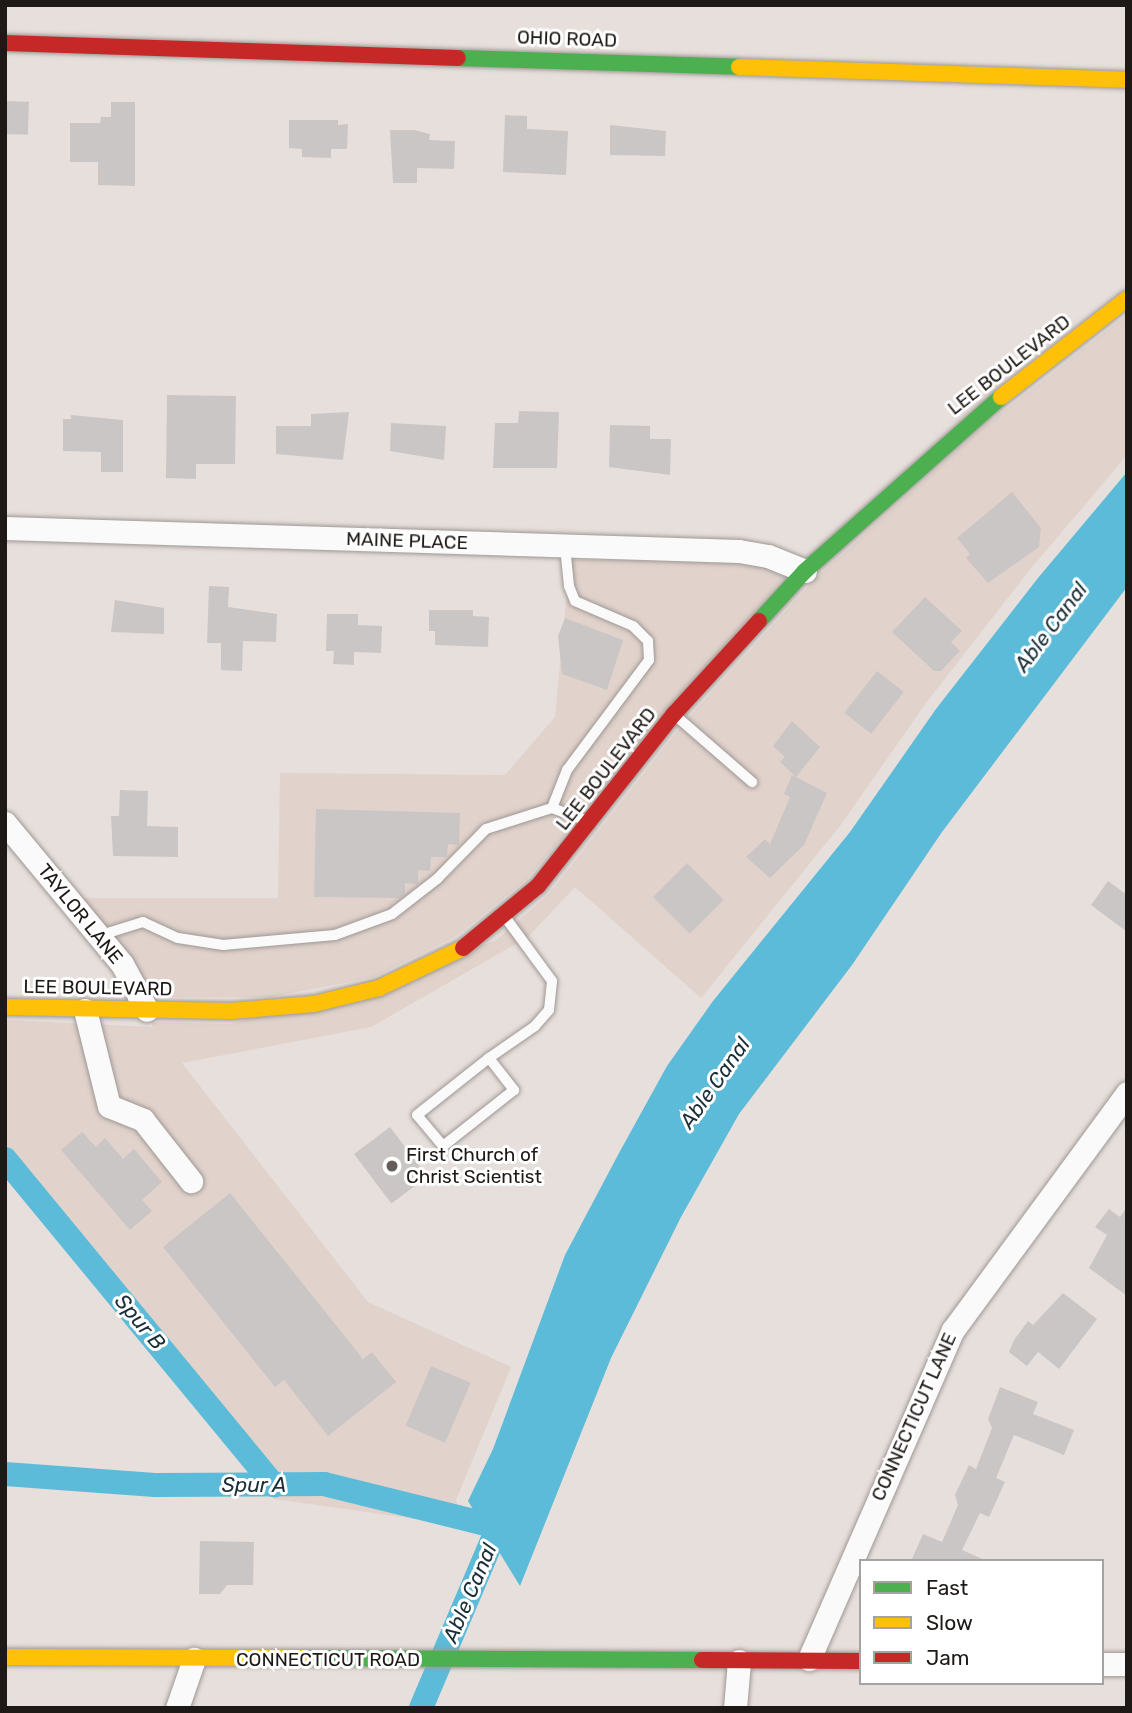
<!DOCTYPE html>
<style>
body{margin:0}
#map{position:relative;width:1132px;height:1713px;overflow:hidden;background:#e7dfdb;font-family:Rubik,sans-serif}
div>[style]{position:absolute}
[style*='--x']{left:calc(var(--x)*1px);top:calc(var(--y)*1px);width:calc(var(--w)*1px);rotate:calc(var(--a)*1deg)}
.built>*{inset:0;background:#e1d2cb}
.water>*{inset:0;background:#5cbbd8}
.canal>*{height:24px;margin:-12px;padding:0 12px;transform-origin:12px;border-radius:12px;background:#5cbbd8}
.building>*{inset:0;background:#cbc6c6;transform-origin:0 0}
.roads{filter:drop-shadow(0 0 2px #9e9895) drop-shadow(0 0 2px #9e9895)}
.lane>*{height:10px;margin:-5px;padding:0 5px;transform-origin:5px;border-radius:5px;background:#fbfafa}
.street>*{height:23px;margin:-11.5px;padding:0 11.5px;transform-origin:11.5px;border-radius:11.5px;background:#fbfafa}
.fast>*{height:16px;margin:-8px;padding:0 8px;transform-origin:8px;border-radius:8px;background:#4caf50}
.slow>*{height:16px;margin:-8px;padding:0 8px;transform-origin:8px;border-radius:8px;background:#ffc107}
.jam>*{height:16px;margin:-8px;padding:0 8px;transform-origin:8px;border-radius:8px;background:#c62828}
.dots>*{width:19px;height:19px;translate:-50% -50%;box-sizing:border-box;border:4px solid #fff;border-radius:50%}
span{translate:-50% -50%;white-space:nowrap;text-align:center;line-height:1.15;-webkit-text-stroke:6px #fff;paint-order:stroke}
.street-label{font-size:19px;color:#1e1917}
.poi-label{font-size:19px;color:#1e1917}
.left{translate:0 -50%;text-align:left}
.water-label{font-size:21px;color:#1a2f37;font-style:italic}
.frame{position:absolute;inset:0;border:7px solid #1e1917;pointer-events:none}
.legend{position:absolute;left:859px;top:1559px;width:245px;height:126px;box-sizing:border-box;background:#fff;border:2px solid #a5a3a2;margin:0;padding:9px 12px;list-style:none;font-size:21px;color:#1e1917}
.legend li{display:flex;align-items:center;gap:14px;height:35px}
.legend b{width:35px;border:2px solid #a5a3a2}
</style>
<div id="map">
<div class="built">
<i style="clip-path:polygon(1127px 315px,1127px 455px,1028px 572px,926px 703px,840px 826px,701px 998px,575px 887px,528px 937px,371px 1027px,182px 1063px,368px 1302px,511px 1367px,456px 1500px,466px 1526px,274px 1499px,132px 1326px,5px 1160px,5px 1020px,153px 1027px,151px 1022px,231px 1024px,495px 941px,549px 894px,683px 724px,815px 579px,981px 429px)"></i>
<i style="clip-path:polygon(570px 560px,798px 560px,527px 879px,456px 936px,374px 977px,271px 997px,134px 997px,67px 898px,278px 898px,280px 773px,505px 775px,555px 717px)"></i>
</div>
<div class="water">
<i style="clip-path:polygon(1127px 472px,1127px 587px,942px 832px,852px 965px,739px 1114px,681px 1217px,611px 1358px,520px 1586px,468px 1501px,493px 1449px,565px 1255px,619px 1153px,667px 1066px,713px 1001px,850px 832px,936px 709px,1038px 578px)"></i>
</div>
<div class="canal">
<i style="--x:5;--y:1159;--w:423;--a:50.5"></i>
<i style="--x:5;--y:1474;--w:150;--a:4.2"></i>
<i style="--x:155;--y:1485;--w:169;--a:-0.3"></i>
<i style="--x:324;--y:1484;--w:179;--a:13.9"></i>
<i style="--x:421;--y:1708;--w:213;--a:-67"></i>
</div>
<div class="building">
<i style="left:5px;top:101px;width:24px;height:33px;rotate:2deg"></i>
<i style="clip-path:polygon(111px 102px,135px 102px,135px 186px,98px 185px,98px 162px,70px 162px,70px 123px,100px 123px,101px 117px,111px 117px)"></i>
<i style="clip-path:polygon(505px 115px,527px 116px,527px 129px,568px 131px,566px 175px,503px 172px)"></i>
<i style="clip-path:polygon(289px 120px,338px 120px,338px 125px,348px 124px,347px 149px,331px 149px,331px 158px,302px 157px,302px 149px,289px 148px)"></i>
<i style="clip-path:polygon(610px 125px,666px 131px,665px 156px,610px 155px)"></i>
<i style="clip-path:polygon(390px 130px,414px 130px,430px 134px,429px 140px,455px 141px,454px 169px,417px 168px,417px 183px,393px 183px)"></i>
<i style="clip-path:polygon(167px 395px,236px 396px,235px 464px,196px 464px,196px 479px,166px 478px)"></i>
<i style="clip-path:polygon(519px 411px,559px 412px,557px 468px,493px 468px,495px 423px,518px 423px)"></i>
<i style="clip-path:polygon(349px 412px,343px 460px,276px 454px,276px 426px,311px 426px,311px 414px)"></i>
<i style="clip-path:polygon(71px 415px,123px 420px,123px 472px,101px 472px,101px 452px,63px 451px,63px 419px,71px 419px)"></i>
<i style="clip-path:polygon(391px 423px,446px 426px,444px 460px,390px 451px)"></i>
<i style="clip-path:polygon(610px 425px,650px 426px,650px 439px,671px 439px,670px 475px,609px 467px)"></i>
<i style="clip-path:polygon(1012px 492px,1041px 528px,1039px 547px,988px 583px,966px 558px,970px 554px,957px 538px)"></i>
<i style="clip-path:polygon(209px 586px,229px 587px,228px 607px,277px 614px,276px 642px,243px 641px,242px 671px,221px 670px,221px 643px,207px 643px)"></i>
<i style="clip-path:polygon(925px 597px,962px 631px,951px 642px,960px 651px,941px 671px,934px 671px,892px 632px)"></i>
<i style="clip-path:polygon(115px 600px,164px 608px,164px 634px,111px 632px)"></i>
<i style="clip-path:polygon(429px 610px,473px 610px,473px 616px,489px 617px,488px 647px,435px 645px,435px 631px,429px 631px)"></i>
<i style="clip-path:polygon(327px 614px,358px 614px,358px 625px,382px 626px,381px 653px,354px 652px,354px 665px,333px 664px,334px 651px,326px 651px)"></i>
<i style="clip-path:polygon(565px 618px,623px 640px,607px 690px,562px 674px,558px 636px)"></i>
<i style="left:877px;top:671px;width:34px;height:53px;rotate:38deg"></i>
<i style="clip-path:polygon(792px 721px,820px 747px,796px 777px,827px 793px,804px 845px,770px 878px,746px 857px,765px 839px,770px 844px,790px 797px,784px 794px,792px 775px,796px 777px,780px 762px,785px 757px,773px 746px)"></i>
<i style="clip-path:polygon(120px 790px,148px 791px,147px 826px,178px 827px,178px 857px,113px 856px,111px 816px,119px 816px)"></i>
<i style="clip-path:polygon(316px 809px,460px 813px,459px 845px,448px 844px,447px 857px,431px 857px,430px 871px,418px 870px,418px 884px,405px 883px,405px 894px,399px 898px,314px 897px)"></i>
<i style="left:687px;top:863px;width:52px;height:48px;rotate:45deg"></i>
<i style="clip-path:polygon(1108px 881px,1127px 895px,1127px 932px,1091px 905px)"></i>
<i style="left:390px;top:1127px;width:62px;height:45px;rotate:53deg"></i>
<i style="clip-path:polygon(82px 1132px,96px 1147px,105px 1138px,123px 1159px,134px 1149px,162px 1182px,142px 1200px,152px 1211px,130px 1230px,61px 1150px)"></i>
<i style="clip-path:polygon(230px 1193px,363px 1359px,372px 1352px,396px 1382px,328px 1436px,284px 1380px,275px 1387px,163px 1247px)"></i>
<i style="clip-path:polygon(1127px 1207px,1127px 1296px,1089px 1268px,1107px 1235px,1095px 1227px,1109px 1209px,1120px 1217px)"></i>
<i style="clip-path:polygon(1063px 1293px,1097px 1319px,1059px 1369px,1038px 1352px,1027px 1366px,1009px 1352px,1014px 1340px,1028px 1321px,1033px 1325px)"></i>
<i style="left:431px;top:1366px;width:43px;height:65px;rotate:23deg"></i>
<i style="clip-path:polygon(1000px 1387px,1038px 1402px,1033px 1414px,1074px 1430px,1064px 1455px,1014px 1435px,996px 1478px,1005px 1482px,989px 1517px,980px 1513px,962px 1550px,987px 1561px,911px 1561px,923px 1534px,942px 1542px,958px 1505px,955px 1495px,969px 1465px,976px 1469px,992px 1428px,988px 1419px)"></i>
<i style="clip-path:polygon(200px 1541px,254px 1542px,253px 1585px,227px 1585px,220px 1594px,199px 1594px)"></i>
</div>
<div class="roads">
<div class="lane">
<i style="--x:676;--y:716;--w:101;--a:41"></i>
<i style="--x:552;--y:808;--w:41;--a:-68.5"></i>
<i style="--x:567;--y:770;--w:137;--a:-53.3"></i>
<i style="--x:649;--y:660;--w:19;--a:-93"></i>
<i style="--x:648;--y:641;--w:21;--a:-135"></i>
<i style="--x:633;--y:626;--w:63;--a:-156.7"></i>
<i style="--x:575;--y:601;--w:16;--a:-112"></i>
<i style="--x:569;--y:586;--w:40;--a:-95.7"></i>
<i style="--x:98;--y:936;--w:47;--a:-17.3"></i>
<i style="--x:143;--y:922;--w:38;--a:25"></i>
<i style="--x:178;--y:938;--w:46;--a:8.8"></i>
<i style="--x:223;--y:945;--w:112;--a:-5.1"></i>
<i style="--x:335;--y:935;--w:61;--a:-20.2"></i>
<i style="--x:392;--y:914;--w:57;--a:-37.9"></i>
<i style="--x:437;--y:879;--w:70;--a:-45.6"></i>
<i style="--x:486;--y:829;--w:69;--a:-17.7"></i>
<i style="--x:552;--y:808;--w:35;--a:20"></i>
<i style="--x:489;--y:1058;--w:41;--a:52"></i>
<i style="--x:514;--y:1090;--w:90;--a:141.7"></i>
<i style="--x:443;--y:1146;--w:40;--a:-130"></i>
<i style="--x:417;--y:1115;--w:92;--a:-38.4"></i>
<i style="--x:489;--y:1058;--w:56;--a:-34.8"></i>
<i style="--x:535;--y:1026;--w:21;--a:-49"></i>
<i style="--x:549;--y:1010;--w:29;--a:-84"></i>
<i style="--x:552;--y:981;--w:79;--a:-126.3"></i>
</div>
<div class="street">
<i style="--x:5;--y:528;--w:734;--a:1.79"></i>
<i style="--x:739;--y:551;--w:29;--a:10"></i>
<i style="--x:768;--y:556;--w:40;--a:22"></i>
<i style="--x:5;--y:823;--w:183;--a:50.3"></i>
<i style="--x:122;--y:964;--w:52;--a:61.5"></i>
<i style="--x:85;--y:1010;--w:99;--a:76"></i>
<i style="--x:109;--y:1106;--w:37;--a:22"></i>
<i style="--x:143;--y:1120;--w:78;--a:51.8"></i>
<i style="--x:809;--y:1659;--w:359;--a:-66.4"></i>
<i style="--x:953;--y:1330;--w:294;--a:-53.7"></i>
<i style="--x:1102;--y:1664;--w:25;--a:0"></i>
<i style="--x:177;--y:1708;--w:52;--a:-70.9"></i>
<i style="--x:735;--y:1708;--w:47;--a:-85.1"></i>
</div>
<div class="fast">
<i style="--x:458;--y:58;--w:281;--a:1.8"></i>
<i style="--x:759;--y:621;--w:68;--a:-47.4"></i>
<i style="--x:805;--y:571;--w:262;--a:-41.6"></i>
<i style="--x:302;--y:1658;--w:400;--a:0.3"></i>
</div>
<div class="slow">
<i style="--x:739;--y:67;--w:388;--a:1.9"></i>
<i style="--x:1001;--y:397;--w:160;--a:-37.9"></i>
<i style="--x:5;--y:1007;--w:226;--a:1"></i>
<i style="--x:231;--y:1011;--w:83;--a:-4.8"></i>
<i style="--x:314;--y:1004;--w:67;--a:-13.8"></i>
<i style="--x:379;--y:988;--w:93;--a:-25.5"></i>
<i style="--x:5;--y:1657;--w:297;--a:0.2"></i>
</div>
<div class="jam">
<i style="--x:5;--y:43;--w:453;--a:1.9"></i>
<i style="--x:463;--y:948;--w:97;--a:-39.6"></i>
<i style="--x:538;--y:886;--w:219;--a:-51.7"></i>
<i style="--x:674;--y:714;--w:126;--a:-47.6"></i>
<i style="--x:702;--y:1660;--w:159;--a:0.4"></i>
</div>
</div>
<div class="dots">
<i style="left:392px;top:1166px;background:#645e5c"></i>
</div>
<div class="street-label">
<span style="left:567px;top:39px;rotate:2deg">OHIO ROAD</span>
<span style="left:1009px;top:365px;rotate:-38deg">LEE BOULEVARD</span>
<span style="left:407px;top:541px;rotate:2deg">MAINE PLACE</span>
<span style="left:606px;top:769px;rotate:-52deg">LEE BOULEVARD</span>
<span style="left:80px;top:914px;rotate:51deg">TAYLOR LANE</span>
<span style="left:98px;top:988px;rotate:1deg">LEE BOULEVARD</span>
<span style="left:914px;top:1417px;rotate:-66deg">CONNECTICUT LANE</span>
<span style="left:328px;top:1660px">CONNECTICUT ROAD</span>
</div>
<div class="poi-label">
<span class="left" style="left:406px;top:1166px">First Church of<br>Christ Scientist</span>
</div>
<div class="water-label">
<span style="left:1051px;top:627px;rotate:-53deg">Able Canal</span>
<span style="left:715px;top:1083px;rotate:-55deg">Able Canal</span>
<span style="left:140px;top:1322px;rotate:50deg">Spur B</span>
<span style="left:254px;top:1485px">Spur A</span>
<span style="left:470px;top:1593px;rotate:-67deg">Able Canal</span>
</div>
<div class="frame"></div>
<ul class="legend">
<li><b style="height:9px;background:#4caf50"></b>Fast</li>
<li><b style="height:9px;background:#ffc107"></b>Slow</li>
<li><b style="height:9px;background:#c62828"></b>Jam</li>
</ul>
</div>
